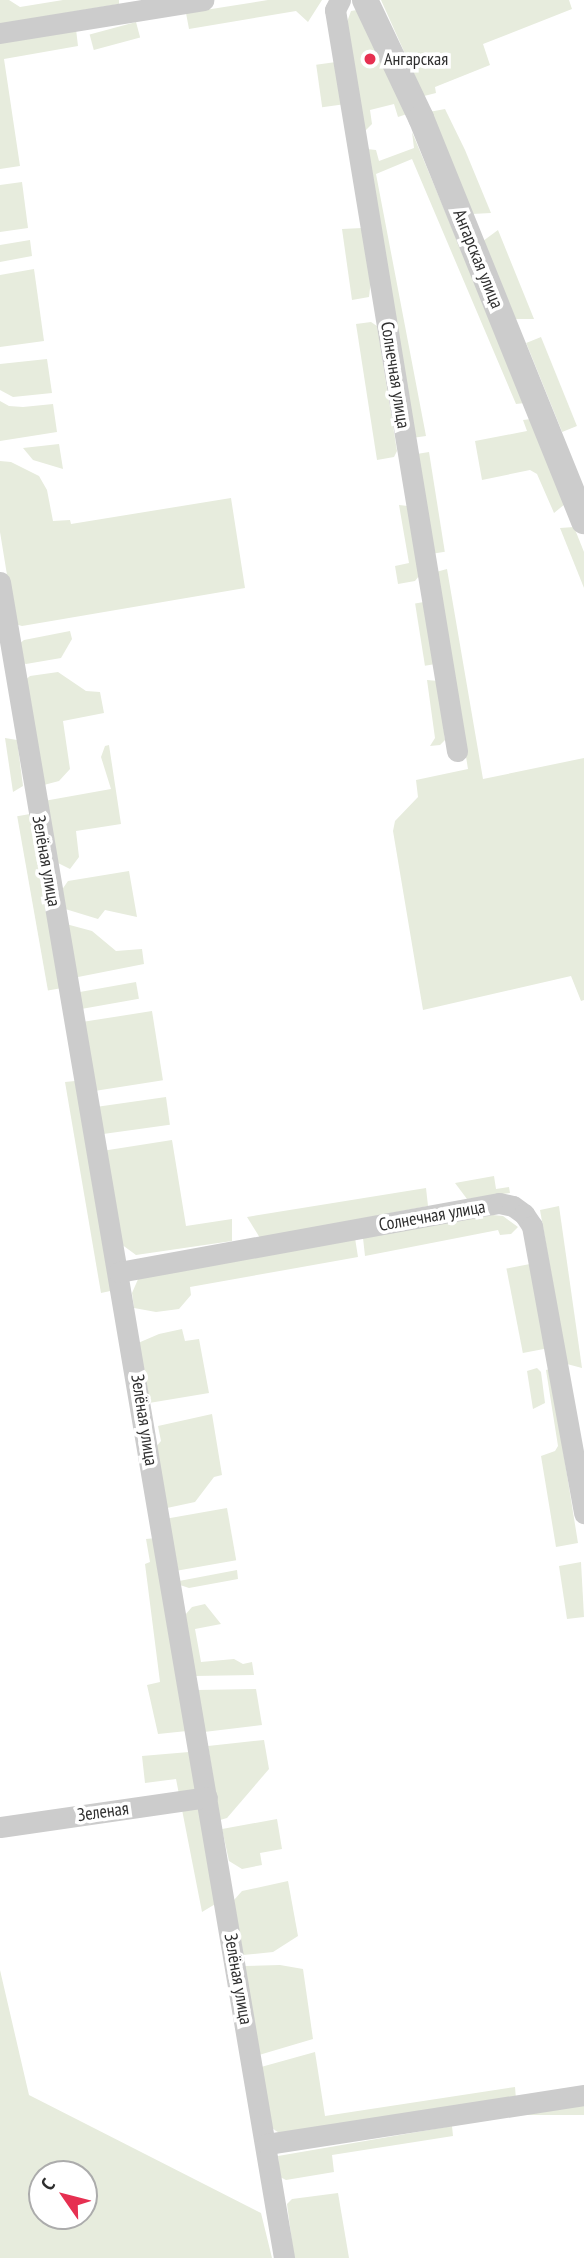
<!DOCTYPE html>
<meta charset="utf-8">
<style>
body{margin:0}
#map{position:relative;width:584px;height:2258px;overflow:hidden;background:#fff;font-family:"PT Sans Narrow",sans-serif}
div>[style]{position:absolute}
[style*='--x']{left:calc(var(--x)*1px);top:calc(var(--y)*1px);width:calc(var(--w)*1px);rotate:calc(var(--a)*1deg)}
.green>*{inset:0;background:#e7ecdd;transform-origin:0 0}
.minor>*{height:21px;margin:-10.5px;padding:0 10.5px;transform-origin:10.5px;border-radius:10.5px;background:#ccc}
.tertiary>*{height:26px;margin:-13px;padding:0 13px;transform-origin:13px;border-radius:13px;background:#ccc}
.dots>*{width:19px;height:19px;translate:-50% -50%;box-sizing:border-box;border:4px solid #fff;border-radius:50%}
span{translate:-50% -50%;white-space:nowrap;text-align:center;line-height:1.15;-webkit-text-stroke:7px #fff;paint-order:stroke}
.poi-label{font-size:18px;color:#2f2f2f}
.left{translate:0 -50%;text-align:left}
.street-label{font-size:18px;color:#2f2f2f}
.north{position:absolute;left:28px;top:2160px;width:70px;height:70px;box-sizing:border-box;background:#fff;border:2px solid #acacac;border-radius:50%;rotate:305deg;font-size:19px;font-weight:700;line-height:28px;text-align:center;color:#2f2f2f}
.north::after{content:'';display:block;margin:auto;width:24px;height:32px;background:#e63051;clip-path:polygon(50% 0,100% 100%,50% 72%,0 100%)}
</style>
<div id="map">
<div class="green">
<i style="clip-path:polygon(0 0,9px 0,20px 7px,63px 0,119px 0,119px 4px,0 24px)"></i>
<i style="clip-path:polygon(268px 0,322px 0,308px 22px,296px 11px,189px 29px,186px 13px)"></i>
<i style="clip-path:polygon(381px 0,569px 0,572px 9px,483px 44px,490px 65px,435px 87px,436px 93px,424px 96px)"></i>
<i style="clip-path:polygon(357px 10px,407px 114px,398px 117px,394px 104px,370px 110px,372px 124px,364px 132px,347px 22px,351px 11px)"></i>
<i style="left:136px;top:22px;width:16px;height:48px;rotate:75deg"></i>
<i style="clip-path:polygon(76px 29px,78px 46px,4px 59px,20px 166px,0 169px,0 41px)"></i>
<i style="left:336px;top:62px;width:43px;height:20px;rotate:82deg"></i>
<i style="clip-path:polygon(445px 109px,465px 150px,491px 213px,472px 214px,429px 112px)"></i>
<i style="clip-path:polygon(412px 132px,525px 403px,516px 404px,412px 159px,376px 174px,426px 436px,412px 438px,367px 149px,376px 150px,379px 161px,414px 148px)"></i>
<i style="clip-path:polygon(22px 182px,28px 228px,0 232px,0 185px)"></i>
<i style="clip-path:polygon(362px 228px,371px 280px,369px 297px,352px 300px,342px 229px)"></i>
<i style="clip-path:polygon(498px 230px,534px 319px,515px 319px,483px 241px)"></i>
<i style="clip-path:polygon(30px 240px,32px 256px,0 262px,0 245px)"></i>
<i style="clip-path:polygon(34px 269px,44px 341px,0 347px,0 275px)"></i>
<i style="clip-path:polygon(371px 322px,377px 326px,397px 451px,394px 457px,377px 460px,356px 324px)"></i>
<i style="left:541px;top:337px;width:96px;height:16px;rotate:68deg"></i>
<i style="clip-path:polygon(47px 359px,52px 393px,13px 397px,0 390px,0 364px)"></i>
<i style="clip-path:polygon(0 401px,9px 406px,23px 407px,53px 404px,57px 432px,0 441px)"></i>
<i style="clip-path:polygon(531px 419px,565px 504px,554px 513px,537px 474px,530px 470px,482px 480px,475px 441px,527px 431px,523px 420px)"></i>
<i style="clip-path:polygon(59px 444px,63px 469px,33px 460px,23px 448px)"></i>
<i style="left:429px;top:452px;width:101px;height:14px;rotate:81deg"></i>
<i style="clip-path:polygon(0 461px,11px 462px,39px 476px,47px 490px,53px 521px,70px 520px,71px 524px,231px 498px,245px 588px,22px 626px,15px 624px,0 532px)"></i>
<i style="clip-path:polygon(399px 505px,408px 506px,419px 576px,415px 581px,398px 584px,395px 566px,409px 563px)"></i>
<i style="clip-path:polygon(574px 527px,584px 552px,584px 588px,560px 528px)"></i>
<i style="clip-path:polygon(447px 569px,483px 779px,584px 758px,584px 1000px,581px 1001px,571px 976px,423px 1010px,393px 831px,395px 821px,418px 797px,416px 780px,468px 769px,436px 572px)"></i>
<i style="left:424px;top:602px;width:63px;height:9px;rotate:81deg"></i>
<i style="clip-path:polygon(70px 631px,72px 639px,61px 658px,26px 664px,20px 662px,19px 644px,24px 640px)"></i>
<i style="clip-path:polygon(58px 672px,86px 691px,100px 692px,104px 713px,63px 721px,70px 769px,59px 781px,40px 786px,24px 681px,30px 676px)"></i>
<i style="clip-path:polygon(427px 680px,438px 681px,445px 740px,440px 745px,430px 746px,435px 738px)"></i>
<i style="clip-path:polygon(5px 738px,17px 740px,23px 786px,13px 792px)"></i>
<i style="clip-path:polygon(109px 745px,121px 824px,76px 831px,79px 857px,70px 869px,54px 861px,44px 801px,111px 789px,101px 757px,105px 746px)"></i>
<i style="left:30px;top:814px;width:177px;height:13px;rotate:80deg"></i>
<i style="clip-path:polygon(129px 871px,137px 917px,105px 910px,98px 919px,62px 908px,59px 894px,68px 881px)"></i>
<i style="clip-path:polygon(66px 924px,92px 931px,116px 951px,142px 949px,144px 964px,73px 978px)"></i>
<i style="left:136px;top:982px;width:17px;height:60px;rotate:80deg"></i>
<i style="left:152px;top:1011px;width:70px;height:71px;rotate:81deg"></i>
<i style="clip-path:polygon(75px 1081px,115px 1290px,101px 1293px,65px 1082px)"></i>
<i style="left:166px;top:1097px;width:28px;height:71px;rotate:82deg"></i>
<i style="clip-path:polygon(172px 1140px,186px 1226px,232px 1219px,232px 1241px,136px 1255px,121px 1244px,102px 1151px)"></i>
<i style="clip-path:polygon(494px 1176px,496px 1189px,509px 1187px,510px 1193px,467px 1199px,455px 1183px)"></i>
<i style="clip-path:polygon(426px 1188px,428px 1206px,260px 1238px,247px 1217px)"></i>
<i style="clip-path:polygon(559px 1206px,582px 1368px,567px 1364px,540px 1210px)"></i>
<i style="clip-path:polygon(493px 1215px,503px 1216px,518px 1227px,511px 1234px,500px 1235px,498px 1230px,365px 1256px,363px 1238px)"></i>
<i style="clip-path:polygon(355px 1238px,358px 1257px,190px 1287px,191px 1295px,179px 1309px,156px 1312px,134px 1308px,132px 1293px,139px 1277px)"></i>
<i style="left:530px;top:1264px;width:86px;height:24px;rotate:79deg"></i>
<i style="clip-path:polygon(182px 1329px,185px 1341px,199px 1339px,209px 1393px,149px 1403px,138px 1343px,159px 1334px)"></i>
<i style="clip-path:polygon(537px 1368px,541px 1372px,545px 1403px,533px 1409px,527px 1371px)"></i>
<i style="clip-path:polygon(550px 1369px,578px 1543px,556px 1547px,541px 1456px,555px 1451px,558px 1446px,546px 1370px)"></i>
<i style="clip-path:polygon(212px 1414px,222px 1475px,214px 1477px,195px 1502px,167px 1508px,155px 1448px,161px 1441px,158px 1426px)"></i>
<i style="left:227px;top:1508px;width:53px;height:59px;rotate:80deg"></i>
<i style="clip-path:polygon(156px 1538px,187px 1731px,158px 1734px,147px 1685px,160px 1682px,145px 1564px,150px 1562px,146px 1539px)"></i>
<i style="clip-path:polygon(581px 1562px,584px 1617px,567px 1619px,559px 1566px)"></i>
<i style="clip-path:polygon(237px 1570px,238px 1579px,189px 1588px,180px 1585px,179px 1581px)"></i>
<i style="clip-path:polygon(205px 1604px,221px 1624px,195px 1629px,201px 1662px,234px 1659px,243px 1664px,252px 1662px,254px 1675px,194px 1676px,185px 1615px,192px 1607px)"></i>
<i style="clip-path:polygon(256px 1689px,262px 1725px,204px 1732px,196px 1690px)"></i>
<i style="clip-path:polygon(264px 1740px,269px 1769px,227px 1818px,220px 1820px,208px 1746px)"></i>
<i style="clip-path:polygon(189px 1752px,217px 1903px,202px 1912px,176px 1779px,145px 1783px,142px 1756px)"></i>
<i style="clip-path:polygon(277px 1819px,282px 1849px,260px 1853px,262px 1865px,242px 1869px,229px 1861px,222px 1829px)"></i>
<i style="clip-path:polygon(288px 1881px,298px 1936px,273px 1952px,243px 1955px,234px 1900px,242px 1891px)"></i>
<i style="clip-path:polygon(280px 1965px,303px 1969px,313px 2039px,259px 2055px,244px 1966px)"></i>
<i style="clip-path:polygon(evenodd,0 1970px,29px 2095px,261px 2213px,272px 2258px,0 2258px,0 1970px,42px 2174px,84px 2174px,84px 2216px,42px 2216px,42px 2174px)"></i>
<i style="clip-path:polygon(315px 2052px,325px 2116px,515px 2087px,516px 2099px,282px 2134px,276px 2131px,271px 2127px,261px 2067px)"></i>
<i style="left:584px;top:2105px;width:10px;height:120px;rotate:90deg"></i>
<i style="clip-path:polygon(452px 2126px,453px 2136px,332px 2155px,334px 2172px,286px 2180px,280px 2177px,278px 2156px)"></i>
<i style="clip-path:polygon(338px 2193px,349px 2258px,294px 2258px,287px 2204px,292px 2199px)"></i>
</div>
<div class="minor">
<i style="--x:340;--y:0;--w:11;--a:117"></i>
<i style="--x:335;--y:10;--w:751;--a:80.65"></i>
<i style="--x:0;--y:33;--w:206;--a:-9.2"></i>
<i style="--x:0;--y:582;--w:1700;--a:80.38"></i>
<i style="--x:119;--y:1272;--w:386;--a:-10.3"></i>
<i style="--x:499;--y:1203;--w:14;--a:12"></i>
<i style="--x:513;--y:1206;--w:14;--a:36"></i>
<i style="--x:524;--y:1214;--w:14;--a:56"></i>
<i style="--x:532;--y:1226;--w:292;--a:79.7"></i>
<i style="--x:0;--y:1827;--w:209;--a:-8.2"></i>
<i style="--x:267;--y:2144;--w:321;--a:-8.8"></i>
</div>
<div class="tertiary">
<i style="--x:365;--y:0;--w:131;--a:64.6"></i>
<i style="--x:421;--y:118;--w:435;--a:68"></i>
</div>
<div class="dots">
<i style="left:370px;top:59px;background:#e63051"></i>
</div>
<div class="poi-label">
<span class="left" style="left:384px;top:59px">Ангарская</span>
</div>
<div class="street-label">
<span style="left:478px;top:259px;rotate:68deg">Ангарская улица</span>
<span style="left:395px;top:375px;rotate:81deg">Солнечная улица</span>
<span style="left:46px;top:861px;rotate:80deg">Зелёная улица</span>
<span style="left:432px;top:1216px;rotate:-10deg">Солнечная улица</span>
<span style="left:144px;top:1420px;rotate:81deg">Зелёная улица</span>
<span style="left:103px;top:1812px;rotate:-8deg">Зеленая</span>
<span style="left:238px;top:1979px;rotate:80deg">Зелёная улица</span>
</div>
<div class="north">С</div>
</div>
